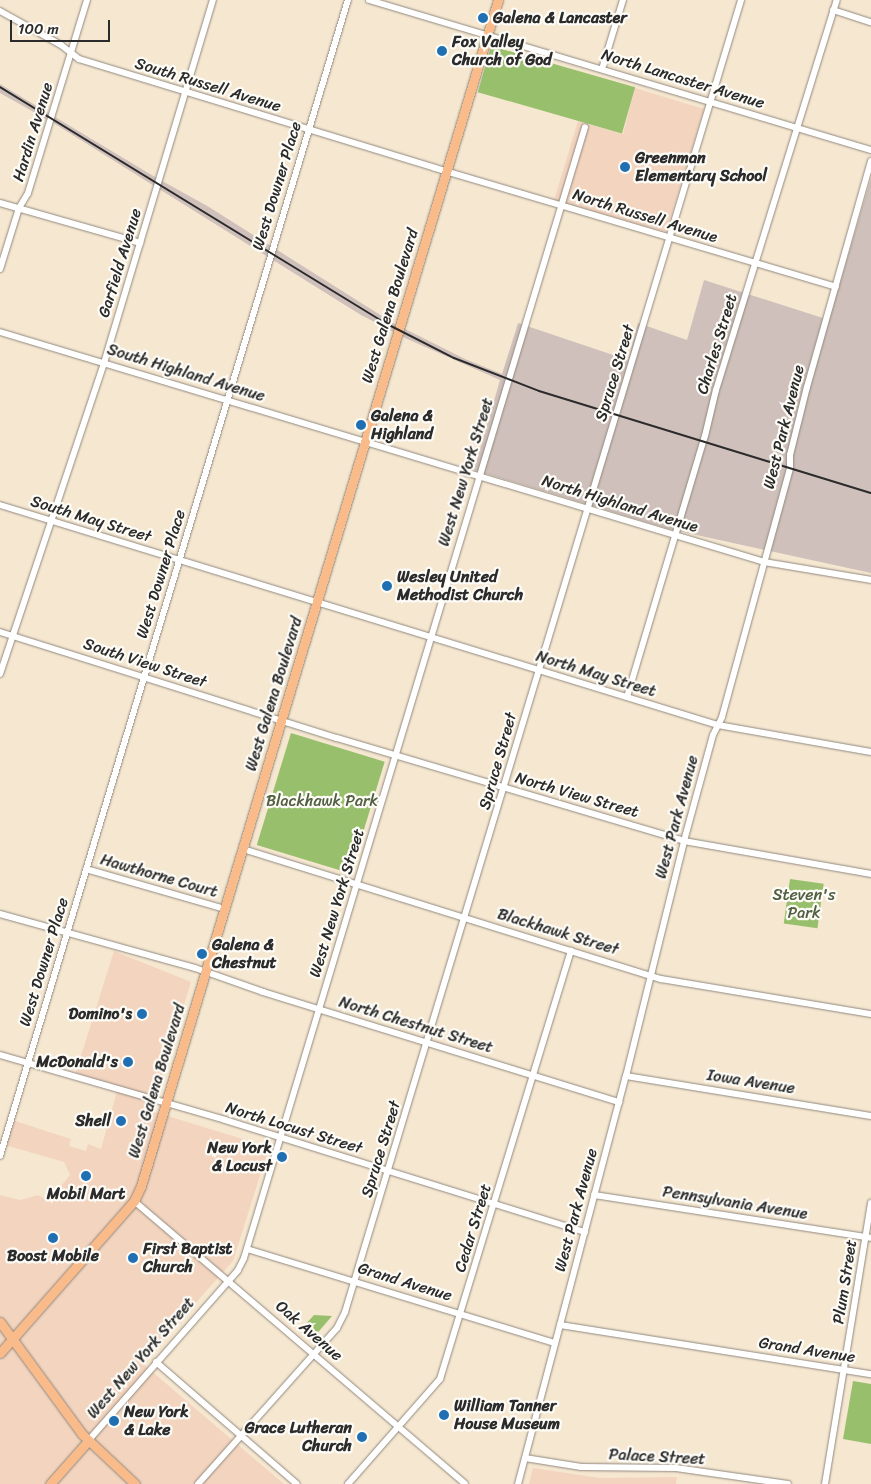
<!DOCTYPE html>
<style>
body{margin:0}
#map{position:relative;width:871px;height:1484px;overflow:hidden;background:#f6e7d1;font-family:Sriracha,sans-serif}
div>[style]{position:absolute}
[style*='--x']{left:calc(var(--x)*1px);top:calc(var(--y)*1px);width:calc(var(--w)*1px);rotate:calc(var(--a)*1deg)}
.built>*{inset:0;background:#f3d4bf}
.industrial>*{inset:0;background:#cfc0bb}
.green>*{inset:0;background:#98c06c;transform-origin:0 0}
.roads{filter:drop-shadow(0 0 1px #90897e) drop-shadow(0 0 1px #90897e)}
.minor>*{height:6px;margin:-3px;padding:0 3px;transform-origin:3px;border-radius:3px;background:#fff}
.major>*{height:9px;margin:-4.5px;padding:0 4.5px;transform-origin:4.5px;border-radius:4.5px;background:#fabb8b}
.rail>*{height:2px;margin:-1px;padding:0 1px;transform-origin:1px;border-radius:1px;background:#2b2b2b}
.dots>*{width:14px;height:14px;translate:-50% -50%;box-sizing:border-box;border:2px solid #fdfcf7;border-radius:50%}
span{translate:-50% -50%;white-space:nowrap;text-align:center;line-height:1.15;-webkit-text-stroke:4.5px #fdfcf7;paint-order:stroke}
.poi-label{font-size:16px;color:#2b2b2b;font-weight:700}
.left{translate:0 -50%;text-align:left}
.right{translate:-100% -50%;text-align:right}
.street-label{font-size:16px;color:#2b2b2b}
.park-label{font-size:16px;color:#515f42}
.scale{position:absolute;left:10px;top:20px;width:100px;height:22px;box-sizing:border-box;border:2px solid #2b2b2b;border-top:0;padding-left:6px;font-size:15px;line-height:18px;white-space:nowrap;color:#2b2b2b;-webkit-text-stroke:4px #fdfcf7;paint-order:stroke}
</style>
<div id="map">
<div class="built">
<i style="clip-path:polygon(635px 88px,704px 109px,666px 232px,554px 200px,578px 121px,623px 134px)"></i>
<i style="clip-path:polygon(114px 951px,191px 982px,151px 1111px,269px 1147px,233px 1261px,142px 1363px,284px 1484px,0 1484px,0 1195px,20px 1200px,38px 1195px,49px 1201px,70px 1175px,64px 1162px,5px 1145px,12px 1120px,71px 1139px,69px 1146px,86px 1151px,88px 1144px,101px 1149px,117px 1091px,74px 1078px)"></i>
<i style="clip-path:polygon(533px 1468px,600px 1478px,677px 1477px,676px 1484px,529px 1484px)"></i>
</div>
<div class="industrial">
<i style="clip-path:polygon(0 84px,155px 177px,209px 207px,393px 323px,465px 359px,502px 374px,518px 323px,628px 360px,638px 323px,687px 340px,704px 280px,829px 320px,871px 178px,871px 573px,669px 529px,474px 470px,500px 380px,405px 338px,361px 315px,55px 124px,0 93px)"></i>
</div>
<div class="green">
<i style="left:491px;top:46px;width:150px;height:48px;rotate:16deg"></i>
<i style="left:291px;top:733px;width:98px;height:117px;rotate:17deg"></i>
<i style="left:790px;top:879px;width:34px;height:45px;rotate:8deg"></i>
<i style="clip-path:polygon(314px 1315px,332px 1316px,314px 1337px,303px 1327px)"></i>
<i style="clip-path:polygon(853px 1381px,871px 1384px,871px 1444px,843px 1439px)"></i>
</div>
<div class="roads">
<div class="minor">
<i style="--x:369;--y:0;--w:524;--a:16.64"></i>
<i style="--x:833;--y:10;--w:40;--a:18"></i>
<i style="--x:0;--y:11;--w:70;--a:29.1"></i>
<i style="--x:61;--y:45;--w:23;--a:38"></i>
<i style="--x:79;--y:59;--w:372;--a:17"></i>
<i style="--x:435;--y:168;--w:418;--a:16.5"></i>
<i style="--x:602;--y:69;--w:72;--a:-73.1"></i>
<i style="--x:0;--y:203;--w:146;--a:15.9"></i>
<i style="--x:0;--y:269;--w:64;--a:-72.7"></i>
<i style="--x:19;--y:208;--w:17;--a:-59"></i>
<i style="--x:28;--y:193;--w:202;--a:-73"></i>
<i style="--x:0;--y:332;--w:798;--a:16.75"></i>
<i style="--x:764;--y:562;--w:109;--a:9.5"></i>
<i style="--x:0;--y:505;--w:751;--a:17.04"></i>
<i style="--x:718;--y:725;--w:155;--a:10"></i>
<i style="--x:0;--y:632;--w:353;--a:17.5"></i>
<i style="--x:337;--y:738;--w:362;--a:16.5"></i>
<i style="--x:684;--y:841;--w:190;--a:10"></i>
<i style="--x:0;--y:674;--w:328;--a:-71.5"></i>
<i style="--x:104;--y:363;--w:379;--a:-73.3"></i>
<i style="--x:627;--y:697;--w:272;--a:-73.4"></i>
<i style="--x:705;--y:436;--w:47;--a:-76.6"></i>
<i style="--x:716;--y:390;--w:408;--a:-72.8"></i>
<i style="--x:243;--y:849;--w:438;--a:17.3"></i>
<i style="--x:661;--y:979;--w:213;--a:9.5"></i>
<i style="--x:86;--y:869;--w:145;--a:16.1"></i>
<i style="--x:0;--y:914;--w:202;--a:15.5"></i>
<i style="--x:195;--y:968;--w:72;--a:19.4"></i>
<i style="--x:263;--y:992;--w:373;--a:17.2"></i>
<i style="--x:0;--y:1055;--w:234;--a:16.1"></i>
<i style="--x:225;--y:1120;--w:377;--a:17.3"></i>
<i style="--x:626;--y:1076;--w:248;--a:9.3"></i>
<i style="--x:0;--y:1156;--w:1207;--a:-73.25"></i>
<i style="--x:594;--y:1195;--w:280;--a:8.8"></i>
<i style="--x:134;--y:1201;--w:435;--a:40.5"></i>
<i style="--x:247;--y:1249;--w:322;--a:17"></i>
<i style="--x:560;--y:1325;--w:315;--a:9"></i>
<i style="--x:156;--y:1362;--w:186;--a:40.9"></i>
<i style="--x:88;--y:1441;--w:227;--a:-48.7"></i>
<i style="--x:238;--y:1270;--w:13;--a:-63"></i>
<i style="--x:244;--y:1258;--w:1181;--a:-73.22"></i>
<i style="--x:525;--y:1458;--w:57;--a:9.1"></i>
<i style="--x:581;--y:1467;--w:95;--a:0.6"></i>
<i style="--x:676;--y:1468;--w:113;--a:8.1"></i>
<i style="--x:198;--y:1484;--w:209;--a:-48.3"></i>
<i style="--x:337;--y:1328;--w:18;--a:-63"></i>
<i style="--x:345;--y:1312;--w:1370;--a:-73.2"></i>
<i style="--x:348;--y:1484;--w:140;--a:-48.8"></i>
<i style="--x:440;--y:1379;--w:448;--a:-73"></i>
<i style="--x:518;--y:1484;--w:422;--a:-75.2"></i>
<i style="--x:626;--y:1076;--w:242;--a:-76.1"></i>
<i style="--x:684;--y:841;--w:110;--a:-74.7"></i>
<i style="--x:713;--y:735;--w:20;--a:-63"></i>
<i style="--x:722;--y:717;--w:258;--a:-74.7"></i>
<i style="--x:790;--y:468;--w:13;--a:-90"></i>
<i style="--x:790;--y:455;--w:70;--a:-76"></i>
<i style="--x:807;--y:387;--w:235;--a:-74.2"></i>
<i style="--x:825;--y:1484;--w:285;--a:-80.7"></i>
</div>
<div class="major">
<i style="--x:0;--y:1322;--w:139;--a:53.8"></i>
<i style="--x:82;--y:1434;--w:73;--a:43.3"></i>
<i style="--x:0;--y:1353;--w:203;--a:-48.6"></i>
<i style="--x:134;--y:1201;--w:17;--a:-65"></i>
<i style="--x:141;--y:1186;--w:1239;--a:-73.25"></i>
<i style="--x:50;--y:1484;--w:57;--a:-48.5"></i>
</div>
</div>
<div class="rail">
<i style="--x:0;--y:87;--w:456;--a:31.5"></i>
<i style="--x:389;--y:325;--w:73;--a:26.9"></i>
<i style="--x:454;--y:358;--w:91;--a:21.2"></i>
<i style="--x:539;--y:391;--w:347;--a:17.1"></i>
</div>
<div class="dots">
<i style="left:483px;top:18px;background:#1f6fb2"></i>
<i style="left:442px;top:51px;background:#1f6fb2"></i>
<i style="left:625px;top:167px;background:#1f6fb2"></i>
<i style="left:361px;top:425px;background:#1f6fb2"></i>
<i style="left:387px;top:586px;background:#1f6fb2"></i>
<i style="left:202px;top:954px;background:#1f6fb2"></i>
<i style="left:142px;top:1014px;background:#1f6fb2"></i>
<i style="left:128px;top:1062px;background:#1f6fb2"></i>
<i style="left:121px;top:1121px;background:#1f6fb2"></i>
<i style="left:282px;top:1157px;background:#1f6fb2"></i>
<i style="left:86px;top:1176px;background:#1f6fb2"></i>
<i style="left:53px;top:1238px;background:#1f6fb2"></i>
<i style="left:133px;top:1258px;background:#1f6fb2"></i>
<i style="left:444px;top:1415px;background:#1f6fb2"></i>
<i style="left:114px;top:1421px;background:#1f6fb2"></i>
<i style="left:362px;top:1437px;background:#1f6fb2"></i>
</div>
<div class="poi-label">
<span class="left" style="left:493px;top:18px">Galena &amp; Lancaster</span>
<span class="left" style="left:452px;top:51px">Fox Valley<br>Church of God</span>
<span class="left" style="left:635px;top:167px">Greenman<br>Elementary School</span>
<span class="left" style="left:371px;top:425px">Galena &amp;<br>Highland</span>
<span class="left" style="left:397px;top:586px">Wesley United<br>Methodist Church</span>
<span class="left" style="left:212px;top:954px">Galena &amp;<br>Chestnut</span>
<span class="right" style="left:132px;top:1014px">Domino's</span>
<span class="right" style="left:118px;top:1062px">McDonald's</span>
<span class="right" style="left:111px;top:1121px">Shell</span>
<span class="right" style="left:272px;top:1157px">New York<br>&amp; Locust</span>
<span style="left:86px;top:1194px">Mobil Mart</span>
<span class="left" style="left:143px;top:1258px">First Baptist<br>Church</span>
<span style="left:53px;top:1256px">Boost Mobile</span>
<span class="left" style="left:454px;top:1415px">William Tanner<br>House Museum</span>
<span class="left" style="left:124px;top:1421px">New York<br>&amp; Lake</span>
<span class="right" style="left:352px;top:1437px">Grace Lutheran<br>Church</span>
</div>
<div class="street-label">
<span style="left:683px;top:79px;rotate:17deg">North Lancaster Avenue</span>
<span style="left:208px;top:85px;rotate:17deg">South Russell Avenue</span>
<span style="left:33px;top:132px;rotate:-73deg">Hardin Avenue</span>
<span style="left:277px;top:186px;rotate:-73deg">West Downer Place</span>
<span style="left:645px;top:216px;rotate:17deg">North Russell Avenue</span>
<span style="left:120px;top:263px;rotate:-73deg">Garfield Avenue</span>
<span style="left:390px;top:306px;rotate:-73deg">West Galena Boulevard</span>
<span style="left:717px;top:344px;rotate:-73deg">Charles Street</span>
<span style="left:186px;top:373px;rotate:17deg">South Highland Avenue</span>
<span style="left:615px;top:373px;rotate:-73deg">Spruce Street</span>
<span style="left:784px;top:427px;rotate:-76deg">West Park Avenue</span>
<span style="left:466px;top:472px;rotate:-73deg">West New York Street</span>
<span style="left:620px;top:504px;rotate:17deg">North Highland Avenue</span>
<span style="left:91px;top:519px;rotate:17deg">South May Street</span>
<span style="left:161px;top:574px;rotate:-73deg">West Downer Place</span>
<span style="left:145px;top:663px;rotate:18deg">South View Street</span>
<span style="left:596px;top:674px;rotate:17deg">North May Street</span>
<span style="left:274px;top:694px;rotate:-73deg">West Galena Boulevard</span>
<span style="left:498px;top:761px;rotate:-74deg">Spruce Street</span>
<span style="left:577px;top:795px;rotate:16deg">North View Street</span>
<span style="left:677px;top:817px;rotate:-75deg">West Park Avenue</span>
<span style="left:159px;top:876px;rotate:16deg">Hawthorne Court</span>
<span style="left:337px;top:903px;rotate:-73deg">West New York Street</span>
<span style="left:558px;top:932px;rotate:17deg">Blackhawk Street</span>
<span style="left:44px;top:962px;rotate:-73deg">West Downer Place</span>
<span style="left:416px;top:1025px;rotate:17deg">North Chestnut Street</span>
<span style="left:157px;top:1081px;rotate:-73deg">West Galena Boulevard</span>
<span style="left:751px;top:1082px;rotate:9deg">Iowa Avenue</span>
<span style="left:294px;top:1128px;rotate:17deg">North Locust Street</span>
<span style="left:381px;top:1149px;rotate:-73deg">Spruce Street</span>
<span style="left:735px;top:1203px;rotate:9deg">Pennsylvania Avenue</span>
<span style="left:576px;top:1210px;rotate:-75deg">West Park Avenue</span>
<span style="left:473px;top:1228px;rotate:-73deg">Cedar Street</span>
<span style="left:405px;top:1282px;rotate:17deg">Grand Avenue</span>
<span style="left:845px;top:1282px;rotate:-81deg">Plum Street</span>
<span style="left:309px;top:1331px;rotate:41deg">Oak Avenue</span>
<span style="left:807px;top:1350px;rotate:9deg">Grand Avenue</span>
<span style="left:141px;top:1358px;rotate:-49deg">West New York Street</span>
<span style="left:657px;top:1457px;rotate:3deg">Palace Street</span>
</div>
<div class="park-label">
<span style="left:322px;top:801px">Blackhawk Park</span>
<span style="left:804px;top:904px">Steven's<br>Park</span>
</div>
<div class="scale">100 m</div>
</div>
